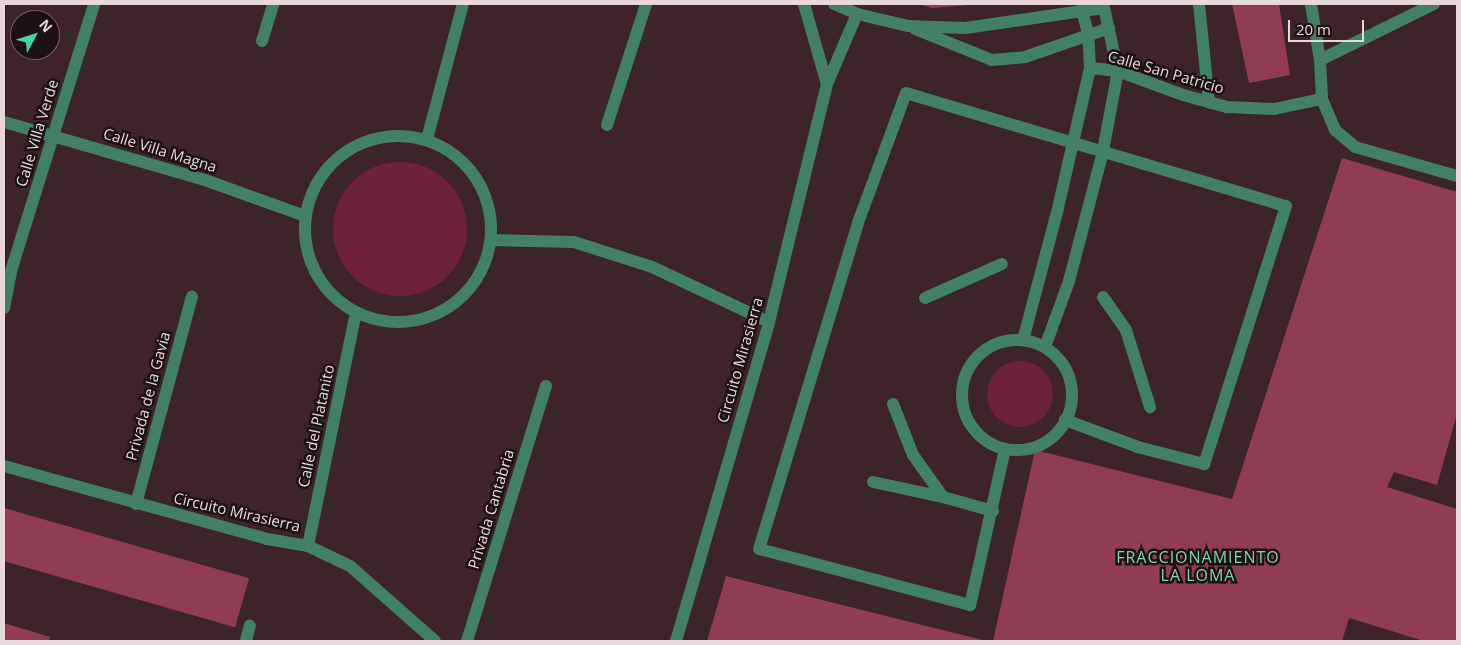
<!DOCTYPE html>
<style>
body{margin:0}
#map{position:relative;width:1461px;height:645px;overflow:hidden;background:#3d242a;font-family:"Open Sans",sans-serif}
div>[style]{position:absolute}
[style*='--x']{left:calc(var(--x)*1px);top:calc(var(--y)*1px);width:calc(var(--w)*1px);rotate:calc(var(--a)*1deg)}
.green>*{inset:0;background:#6e213a}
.round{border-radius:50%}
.building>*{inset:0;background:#8f3c54;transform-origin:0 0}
.minor>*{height:12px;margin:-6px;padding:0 6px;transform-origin:6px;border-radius:6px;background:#418065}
.minor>.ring{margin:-6px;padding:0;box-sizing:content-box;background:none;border:12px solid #418065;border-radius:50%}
span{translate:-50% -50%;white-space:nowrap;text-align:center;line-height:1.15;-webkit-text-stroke:5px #1c1114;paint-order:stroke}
.street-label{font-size:15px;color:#e8d7db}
.neighbourhood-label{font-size:16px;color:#7fd4af;letter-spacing:1px}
.frame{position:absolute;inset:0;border:5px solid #e8d7db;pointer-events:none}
.north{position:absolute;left:10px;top:10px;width:50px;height:50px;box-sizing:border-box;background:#1c1114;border:1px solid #6e6064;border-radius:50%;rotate:50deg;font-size:14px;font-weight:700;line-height:20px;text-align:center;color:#e8d7db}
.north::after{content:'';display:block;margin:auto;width:18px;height:22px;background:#44d49f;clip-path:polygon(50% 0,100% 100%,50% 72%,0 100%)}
.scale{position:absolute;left:1288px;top:20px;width:76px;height:22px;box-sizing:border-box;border:2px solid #e8d7db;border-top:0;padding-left:6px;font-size:15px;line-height:18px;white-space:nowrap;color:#e8d7db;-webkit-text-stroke:4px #1c1114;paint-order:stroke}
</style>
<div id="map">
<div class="green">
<i class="round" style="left:333px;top:162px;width:134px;height:134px"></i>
<i class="round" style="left:987px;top:361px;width:66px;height:66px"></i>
</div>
<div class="building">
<i style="clip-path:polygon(919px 4px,969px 4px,969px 5px,932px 8px)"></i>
<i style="clip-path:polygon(1232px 4px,1279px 4px,1290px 75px,1249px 83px)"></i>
<i style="clip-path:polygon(1342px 158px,1457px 192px,1457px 414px,1437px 485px,1394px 472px,1387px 487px,1457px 509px,1457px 641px,1424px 641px,1349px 618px,1342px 641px,993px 641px,1035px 450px,1232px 499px)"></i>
<i style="left:4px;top:508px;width:255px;height:51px;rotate:16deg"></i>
<i style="clip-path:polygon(726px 576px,987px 641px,707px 641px)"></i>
<i style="clip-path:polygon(4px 623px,50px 637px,49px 641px,4px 641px)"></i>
</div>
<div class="minor">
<i style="--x:804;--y:4;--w:83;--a:74"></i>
<i style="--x:834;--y:4;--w:25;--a:23"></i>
<i style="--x:857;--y:14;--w:52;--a:13.2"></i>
<i style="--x:908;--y:26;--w:57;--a:2"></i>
<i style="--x:965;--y:28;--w:140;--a:-8.2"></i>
<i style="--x:1199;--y:4;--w:99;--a:84.2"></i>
<i style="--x:1311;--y:4;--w:57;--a:80.9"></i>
<i style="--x:1320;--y:60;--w:39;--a:87"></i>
<i style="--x:1322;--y:99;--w:34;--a:67"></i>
<i style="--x:1335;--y:130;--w:26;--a:40"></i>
<i style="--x:1355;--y:147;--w:106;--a:15.9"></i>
<i style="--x:915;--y:29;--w:83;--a:21.9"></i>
<i style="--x:992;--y:60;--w:33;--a:-5"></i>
<i style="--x:1025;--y:57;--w:89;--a:-19"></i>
<i style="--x:262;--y:41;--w:39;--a:-73"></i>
<i style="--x:1320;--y:60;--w:127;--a:-26.2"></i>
<i style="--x:1090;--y:68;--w:28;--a:6"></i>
<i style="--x:1118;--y:71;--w:69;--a:20.3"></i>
<i style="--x:1183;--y:95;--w:46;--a:15.3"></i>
<i style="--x:1227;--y:107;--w:47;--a:2.4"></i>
<i style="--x:1274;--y:109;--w:49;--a:-11.8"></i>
<i style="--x:4;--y:122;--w:209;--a:16.1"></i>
<i style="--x:205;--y:180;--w:106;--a:19.8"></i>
<i style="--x:607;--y:125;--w:127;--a:-72.1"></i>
<i class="ring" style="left:305px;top:136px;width:174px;height:174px"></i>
<i style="--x:427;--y:139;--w:140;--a:-75.1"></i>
<i style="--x:491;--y:240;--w:83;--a:1.4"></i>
<i style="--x:574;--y:242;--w:82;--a:17.8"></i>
<i style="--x:652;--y:267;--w:129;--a:25.2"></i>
<i style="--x:1103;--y:297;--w:40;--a:55.1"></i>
<i style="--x:1126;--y:330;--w:81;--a:72.7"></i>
<i style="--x:925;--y:298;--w:84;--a:-23.8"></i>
<i style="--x:4;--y:308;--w:38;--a:-79"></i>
<i style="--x:11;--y:271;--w:280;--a:-72.7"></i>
<i style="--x:1023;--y:340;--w:137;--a:-75.1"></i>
<i style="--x:1058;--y:208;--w:144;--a:-77.1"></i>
<i style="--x:1090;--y:68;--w:35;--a:-93"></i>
<i style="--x:1088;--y:33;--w:23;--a:-105"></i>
<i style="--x:1082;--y:11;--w:7;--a:-74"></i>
<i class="ring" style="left:962px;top:340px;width:98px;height:98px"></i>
<i style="--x:1045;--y:347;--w:70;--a:-70"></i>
<i style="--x:1069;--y:281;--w:134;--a:-75.3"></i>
<i style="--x:1103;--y:151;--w:81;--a:-79.4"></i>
<i style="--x:1118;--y:71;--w:65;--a:-102.5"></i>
<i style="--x:1104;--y:8;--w:6;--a:-135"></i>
<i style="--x:893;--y:404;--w:55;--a:68.6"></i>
<i style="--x:913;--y:455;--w:52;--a:54.5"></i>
<i style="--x:943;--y:497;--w:52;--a:15.6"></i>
<i style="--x:1005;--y:449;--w:160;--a:102.6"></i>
<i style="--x:970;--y:605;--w:218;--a:-165.1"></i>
<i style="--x:759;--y:549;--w:344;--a:-73.1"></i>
<i style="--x:859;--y:220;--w:135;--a:-69.7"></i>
<i style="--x:906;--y:93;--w:396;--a:16.6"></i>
<i style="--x:1286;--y:206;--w:271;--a:107.6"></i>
<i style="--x:1204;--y:464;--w:68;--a:-165.6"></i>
<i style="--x:1138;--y:447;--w:78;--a:-159.7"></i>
<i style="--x:4;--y:466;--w:273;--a:15.5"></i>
<i style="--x:267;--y:539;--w:42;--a:9.7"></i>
<i style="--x:308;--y:546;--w:47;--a:25.5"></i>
<i style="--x:350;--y:566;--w:113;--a:41.4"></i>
<i style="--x:873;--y:482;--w:72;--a:12.1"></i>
<i style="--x:136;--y:504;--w:215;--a:-74.9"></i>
<i style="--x:308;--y:546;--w:238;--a:-78.4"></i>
<i style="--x:246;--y:641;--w:16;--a:-76"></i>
<i style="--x:467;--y:641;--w:267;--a:-72.8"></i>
<i style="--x:676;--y:641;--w:332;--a:-73.7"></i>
<i style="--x:769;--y:322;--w:245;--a:-76.3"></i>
<i style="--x:827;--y:84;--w:76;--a:-66.8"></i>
</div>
<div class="street-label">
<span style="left:1166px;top:72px;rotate:16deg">Calle San Patricio</span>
<span style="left:37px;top:133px;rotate:-73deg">Calle Villa Verde</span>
<span style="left:160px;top:150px;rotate:17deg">Calle Villa Magna</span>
<span style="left:740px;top:360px;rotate:-74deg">Circuito Mirasierra</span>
<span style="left:148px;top:396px;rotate:-75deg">Privada de la Gavia</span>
<span style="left:316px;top:426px;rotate:-78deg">Calle del Platanito</span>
<span style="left:491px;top:509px;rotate:-73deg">Privada Cantabria</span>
<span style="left:237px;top:512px;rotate:13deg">Circuito Mirasierra</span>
</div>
<div class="neighbourhood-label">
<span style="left:1198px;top:566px">FRACCIONAMIENTO<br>LA LOMA</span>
</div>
<div class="frame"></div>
<div class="north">N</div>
<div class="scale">20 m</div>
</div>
